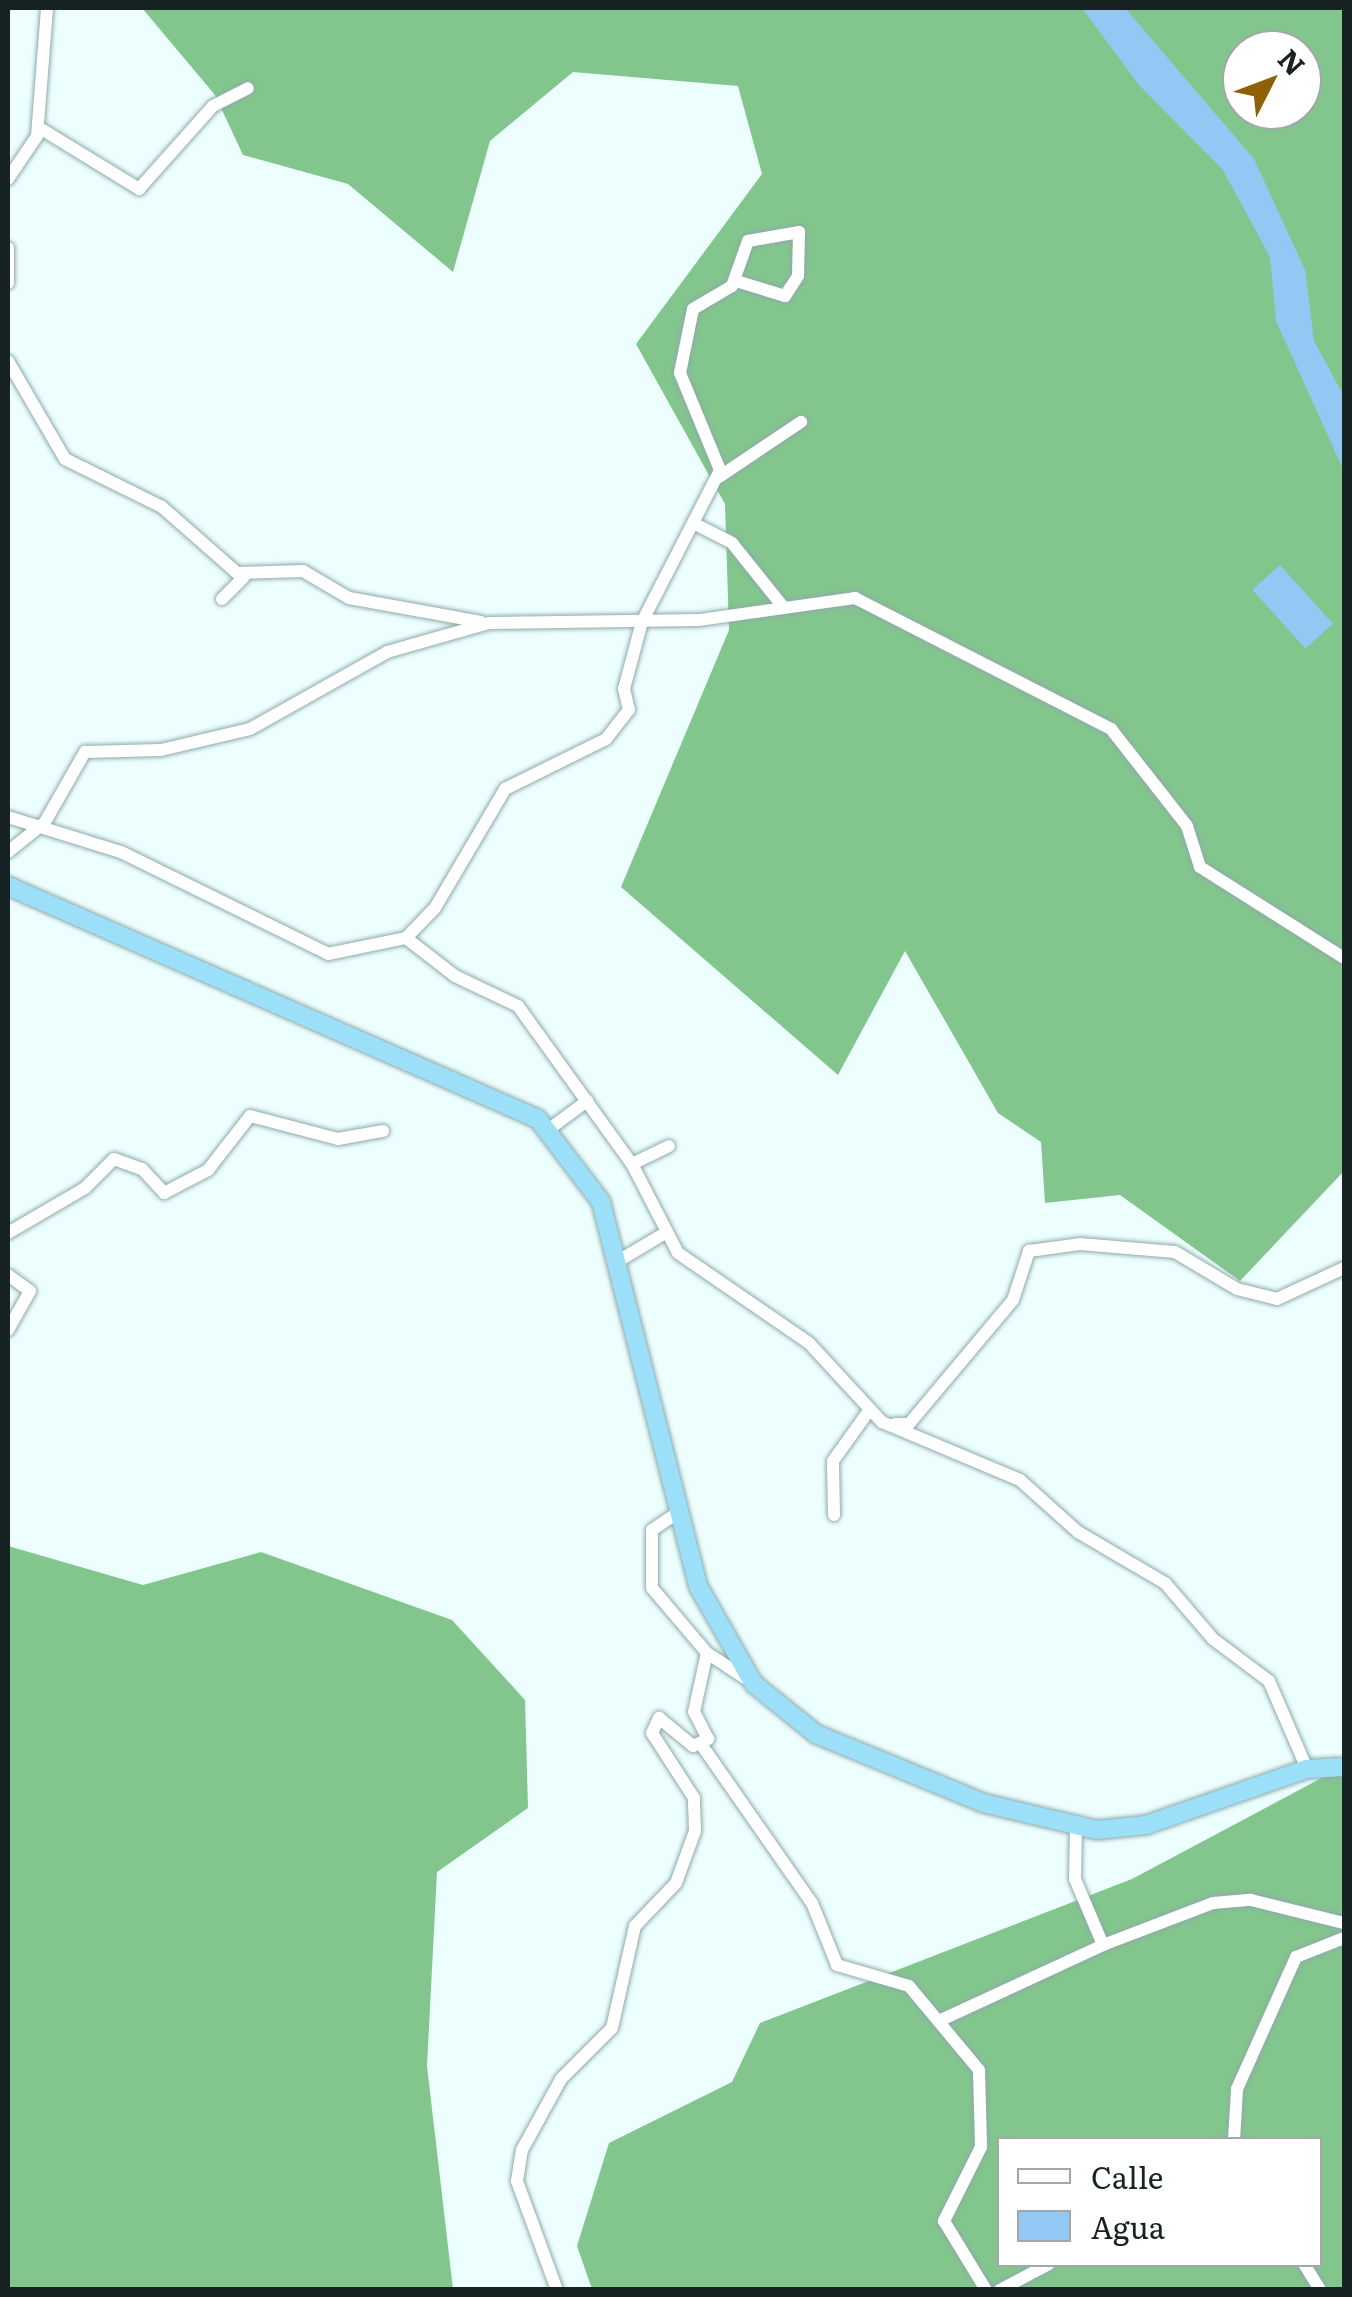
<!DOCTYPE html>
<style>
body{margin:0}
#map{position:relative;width:1352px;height:2297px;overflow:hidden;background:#edfefe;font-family:Literata,serif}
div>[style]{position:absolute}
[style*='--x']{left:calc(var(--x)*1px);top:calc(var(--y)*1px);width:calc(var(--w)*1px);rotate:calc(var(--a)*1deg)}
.forest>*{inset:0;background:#83c68d}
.water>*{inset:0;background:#93c7f4;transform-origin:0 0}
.roads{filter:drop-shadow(0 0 2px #8ea9aa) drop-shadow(0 0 2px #8ea9aa)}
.minor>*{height:12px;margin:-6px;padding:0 6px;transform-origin:6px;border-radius:6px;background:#fff}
.highway>*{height:18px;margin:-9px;padding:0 9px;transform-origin:9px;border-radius:9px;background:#9be0f8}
span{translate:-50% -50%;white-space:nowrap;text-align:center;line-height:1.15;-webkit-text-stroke:8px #fff;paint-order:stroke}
.frame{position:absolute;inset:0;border:10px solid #172222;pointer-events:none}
.legend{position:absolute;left:997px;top:2137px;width:325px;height:130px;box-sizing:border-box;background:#fff;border:2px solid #a2a7a7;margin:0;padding:12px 18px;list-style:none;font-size:30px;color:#172222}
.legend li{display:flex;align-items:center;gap:20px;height:50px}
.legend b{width:50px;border:2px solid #a2a7a7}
.north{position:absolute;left:1222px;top:30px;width:100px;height:100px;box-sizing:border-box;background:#fff;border:2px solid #a2a7a7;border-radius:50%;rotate:48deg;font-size:28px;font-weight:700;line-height:40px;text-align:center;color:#172222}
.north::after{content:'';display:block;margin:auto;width:35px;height:45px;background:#8e6008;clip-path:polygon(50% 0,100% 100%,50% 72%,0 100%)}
</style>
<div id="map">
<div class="forest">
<i style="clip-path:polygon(evenodd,142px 8px,1344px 8px,1344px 1171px,1240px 1281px,1120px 1195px,1045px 1203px,1041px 1142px,998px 1113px,905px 951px,838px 1075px,621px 887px,729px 630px,725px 504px,636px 344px,762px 174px,738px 86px,573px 72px,490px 141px,453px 272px,348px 184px,243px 155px,215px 95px,142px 8px,1242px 50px,1302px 50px,1302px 110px,1242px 110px,1242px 50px)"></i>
<i style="clip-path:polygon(8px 1546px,143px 1585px,261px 1552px,452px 1620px,525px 1700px,528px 1808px,437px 1872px,427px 2066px,453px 2289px,8px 2289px)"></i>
<i style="clip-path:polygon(evenodd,1344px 1766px,1344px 2289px,592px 2289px,577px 2246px,609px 2143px,732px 2082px,760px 2023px,1132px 1879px,1344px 1766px,999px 2140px,1320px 2140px,1320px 2264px,999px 2264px,999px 2140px)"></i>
</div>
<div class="water">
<i style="clip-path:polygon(1082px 8px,1125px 8px,1254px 159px,1305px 270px,1314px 341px,1344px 396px,1344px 471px,1276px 321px,1270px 257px,1223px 170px,1139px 85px)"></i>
<i style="left:1280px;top:565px;width:79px;height:37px;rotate:48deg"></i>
</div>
<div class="roads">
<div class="minor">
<i style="--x:38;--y:127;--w:119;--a:31.5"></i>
<i style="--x:139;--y:189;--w:111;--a:-48.3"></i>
<i style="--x:213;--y:106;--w:39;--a:-27"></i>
<i style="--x:8;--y:179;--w:52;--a:-56"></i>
<i style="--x:37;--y:136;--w:128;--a:-85.5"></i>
<i style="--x:8;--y:248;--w:35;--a:90"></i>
<i style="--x:8;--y:361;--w:113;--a:59.8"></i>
<i style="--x:65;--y:459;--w:108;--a:26.3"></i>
<i style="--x:162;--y:507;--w:100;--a:41.3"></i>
<i style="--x:237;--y:573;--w:66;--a:-1.7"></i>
<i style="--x:303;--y:571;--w:53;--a:30.4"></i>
<i style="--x:349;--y:598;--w:134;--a:10.3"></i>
<i style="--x:719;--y:477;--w:99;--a:-33.9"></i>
<i style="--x:697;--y:525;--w:39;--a:27"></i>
<i style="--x:732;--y:543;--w:83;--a:51.3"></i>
<i style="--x:222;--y:599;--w:31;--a:-45"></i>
<i style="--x:8;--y:817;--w:118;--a:17.2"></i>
<i style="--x:121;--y:852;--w:231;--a:26.2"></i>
<i style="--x:328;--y:954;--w:80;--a:-11.6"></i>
<i style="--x:406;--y:938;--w:62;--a:37.8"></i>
<i style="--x:455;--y:976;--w:70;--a:25.5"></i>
<i style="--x:518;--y:1006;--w:195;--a:54.2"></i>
<i style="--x:632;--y:1164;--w:100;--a:62.7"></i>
<i style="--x:678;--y:1253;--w:159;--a:34.5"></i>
<i style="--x:809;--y:1343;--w:108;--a:47.3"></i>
<i style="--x:882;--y:1422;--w:150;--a:22.8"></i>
<i style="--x:1020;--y:1480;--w:78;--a:41.9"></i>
<i style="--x:1078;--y:1532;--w:101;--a:30.4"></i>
<i style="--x:1165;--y:1583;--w:74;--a:49.4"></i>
<i style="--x:1213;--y:1639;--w:70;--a:36.9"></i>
<i style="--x:1269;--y:1681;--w:96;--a:66.6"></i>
<i style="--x:8;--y:852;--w:48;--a:-39"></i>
<i style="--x:45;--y:822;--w:81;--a:-60.3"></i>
<i style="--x:85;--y:752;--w:76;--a:-1.5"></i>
<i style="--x:161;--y:750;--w:91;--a:-13.3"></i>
<i style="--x:250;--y:729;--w:157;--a:-29.3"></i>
<i style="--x:387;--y:652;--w:106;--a:-15.9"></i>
<i style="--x:489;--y:623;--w:210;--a:-0.8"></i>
<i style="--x:699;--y:620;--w:158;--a:-8"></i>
<i style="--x:855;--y:598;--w:288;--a:27.1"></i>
<i style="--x:1111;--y:729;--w:123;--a:51.9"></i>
<i style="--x:1187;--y:826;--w:43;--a:72.4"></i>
<i style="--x:1200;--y:867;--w:170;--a:32.3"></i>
<i style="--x:406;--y:938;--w:42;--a:-46"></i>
<i style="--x:435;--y:908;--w:138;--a:-59.5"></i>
<i style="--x:505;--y:789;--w:113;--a:-26.3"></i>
<i style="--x:606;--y:739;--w:37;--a:-52"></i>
<i style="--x:629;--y:710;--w:22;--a:-103"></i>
<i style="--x:624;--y:689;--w:69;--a:-75"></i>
<i style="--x:642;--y:622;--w:171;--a:-62.8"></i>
<i style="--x:720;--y:470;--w:105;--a:-112.4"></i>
<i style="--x:680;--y:373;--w:65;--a:-78.5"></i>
<i style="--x:693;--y:309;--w:45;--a:-30.5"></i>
<i style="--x:732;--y:286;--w:48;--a:-70.4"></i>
<i style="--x:748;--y:241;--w:52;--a:-10"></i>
<i style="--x:799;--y:232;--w:44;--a:91.3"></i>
<i style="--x:798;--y:276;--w:24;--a:123"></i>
<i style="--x:785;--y:296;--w:51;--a:-163"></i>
<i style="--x:548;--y:1130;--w:49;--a:-36.6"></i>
<i style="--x:632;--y:1164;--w:41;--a:-25.9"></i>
<i style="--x:8;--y:1233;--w:89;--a:-30.3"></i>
<i style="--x:85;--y:1188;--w:41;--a:-45"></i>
<i style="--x:114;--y:1159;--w:30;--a:20"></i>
<i style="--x:142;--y:1169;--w:33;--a:47"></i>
<i style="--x:164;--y:1193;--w:50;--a:-27.6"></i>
<i style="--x:208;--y:1170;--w:68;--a:-52.1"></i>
<i style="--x:250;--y:1116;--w:91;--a:14.6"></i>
<i style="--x:338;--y:1139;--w:46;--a:-10.1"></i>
<i style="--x:620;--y:1260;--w:49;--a:-30.8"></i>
<i style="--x:8;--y:1275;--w:27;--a:36"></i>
<i style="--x:30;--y:1291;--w:45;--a:119.4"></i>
<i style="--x:895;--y:1424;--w:14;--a:0"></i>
<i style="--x:909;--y:1424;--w:162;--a:-50"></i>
<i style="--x:1013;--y:1300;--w:52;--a:-71.9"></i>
<i style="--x:1029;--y:1251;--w:51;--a:-7.8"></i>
<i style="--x:1080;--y:1244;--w:95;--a:4.8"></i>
<i style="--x:1175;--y:1252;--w:72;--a:30.8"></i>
<i style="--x:1237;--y:1289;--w:41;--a:14"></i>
<i style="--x:1277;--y:1299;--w:74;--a:-24.8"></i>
<i style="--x:834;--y:1515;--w:54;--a:-91.1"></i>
<i style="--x:833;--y:1461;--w:60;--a:-54.5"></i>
<i style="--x:707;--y:1653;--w:56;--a:33.4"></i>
<i style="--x:703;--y:1747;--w:190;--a:55.1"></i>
<i style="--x:812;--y:1903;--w:67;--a:68"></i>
<i style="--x:837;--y:1965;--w:75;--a:16.3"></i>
<i style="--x:909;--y:1986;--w:109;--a:50.2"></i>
<i style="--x:979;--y:2070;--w:77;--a:88.5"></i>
<i style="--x:981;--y:2147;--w:83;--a:116.6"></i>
<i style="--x:944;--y:2221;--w:81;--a:58.7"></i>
<i style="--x:1076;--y:1828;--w:51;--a:91.1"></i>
<i style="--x:1075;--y:1879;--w:72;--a:67"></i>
<i style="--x:1103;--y:1945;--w:118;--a:-20.9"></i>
<i style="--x:1213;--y:1903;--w:38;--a:-5"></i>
<i style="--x:1251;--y:1900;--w:96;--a:13.9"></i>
<i style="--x:941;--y:2020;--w:179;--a:-24.8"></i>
<i style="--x:1234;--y:2140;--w:51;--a:-86.6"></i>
<i style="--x:1237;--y:2089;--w:145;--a:-65.9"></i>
<i style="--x:1296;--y:1957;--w:52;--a:-21.6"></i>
<i style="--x:1304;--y:2264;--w:31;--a:58"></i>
<i style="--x:557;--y:2290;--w:116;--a:-110.2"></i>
<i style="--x:517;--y:2181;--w:31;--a:-81"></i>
<i style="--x:522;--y:2150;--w:81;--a:-61.2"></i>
<i style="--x:561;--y:2079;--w:72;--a:-45"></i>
<i style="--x:612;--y:2028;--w:105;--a:-77.3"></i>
<i style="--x:635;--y:1926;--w:59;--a:-46.4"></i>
<i style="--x:676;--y:1883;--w:55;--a:-69.9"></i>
<i style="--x:695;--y:1831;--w:33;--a:-92"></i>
<i style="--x:694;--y:1798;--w:77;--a:-122.9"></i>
<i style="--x:652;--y:1733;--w:17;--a:-65"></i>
<i style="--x:659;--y:1718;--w:44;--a:39.5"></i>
<i style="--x:693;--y:1746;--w:17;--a:-25"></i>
<i style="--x:708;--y:1739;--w:30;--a:-117"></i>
<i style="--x:694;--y:1712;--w:60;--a:-77.6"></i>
<i style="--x:707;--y:1653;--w:85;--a:-130.2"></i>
<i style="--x:652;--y:1588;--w:58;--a:-90"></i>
<i style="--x:652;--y:1530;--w:30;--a:-34"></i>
<i style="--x:1000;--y:2290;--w:55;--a:-28"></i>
</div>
<div class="highway">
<i style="--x:8;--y:886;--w:579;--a:23.73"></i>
<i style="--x:538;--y:1119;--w:104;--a:52.8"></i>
<i style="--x:601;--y:1202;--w:396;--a:75.8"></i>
<i style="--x:698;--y:1586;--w:113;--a:60.3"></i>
<i style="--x:754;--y:1684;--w:80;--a:38.9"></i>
<i style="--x:816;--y:1734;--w:181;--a:22.4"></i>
<i style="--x:983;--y:1803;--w:117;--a:13.3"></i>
<i style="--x:1097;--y:1830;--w:49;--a:-5.8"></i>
<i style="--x:1146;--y:1825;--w:170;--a:-19.2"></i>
<i style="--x:1307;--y:1769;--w:37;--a:-3"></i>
</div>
</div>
<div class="frame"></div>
<ul class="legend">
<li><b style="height:12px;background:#fff"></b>Calle</li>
<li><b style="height:28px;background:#93c7f4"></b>Agua</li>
</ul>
<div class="north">N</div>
</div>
